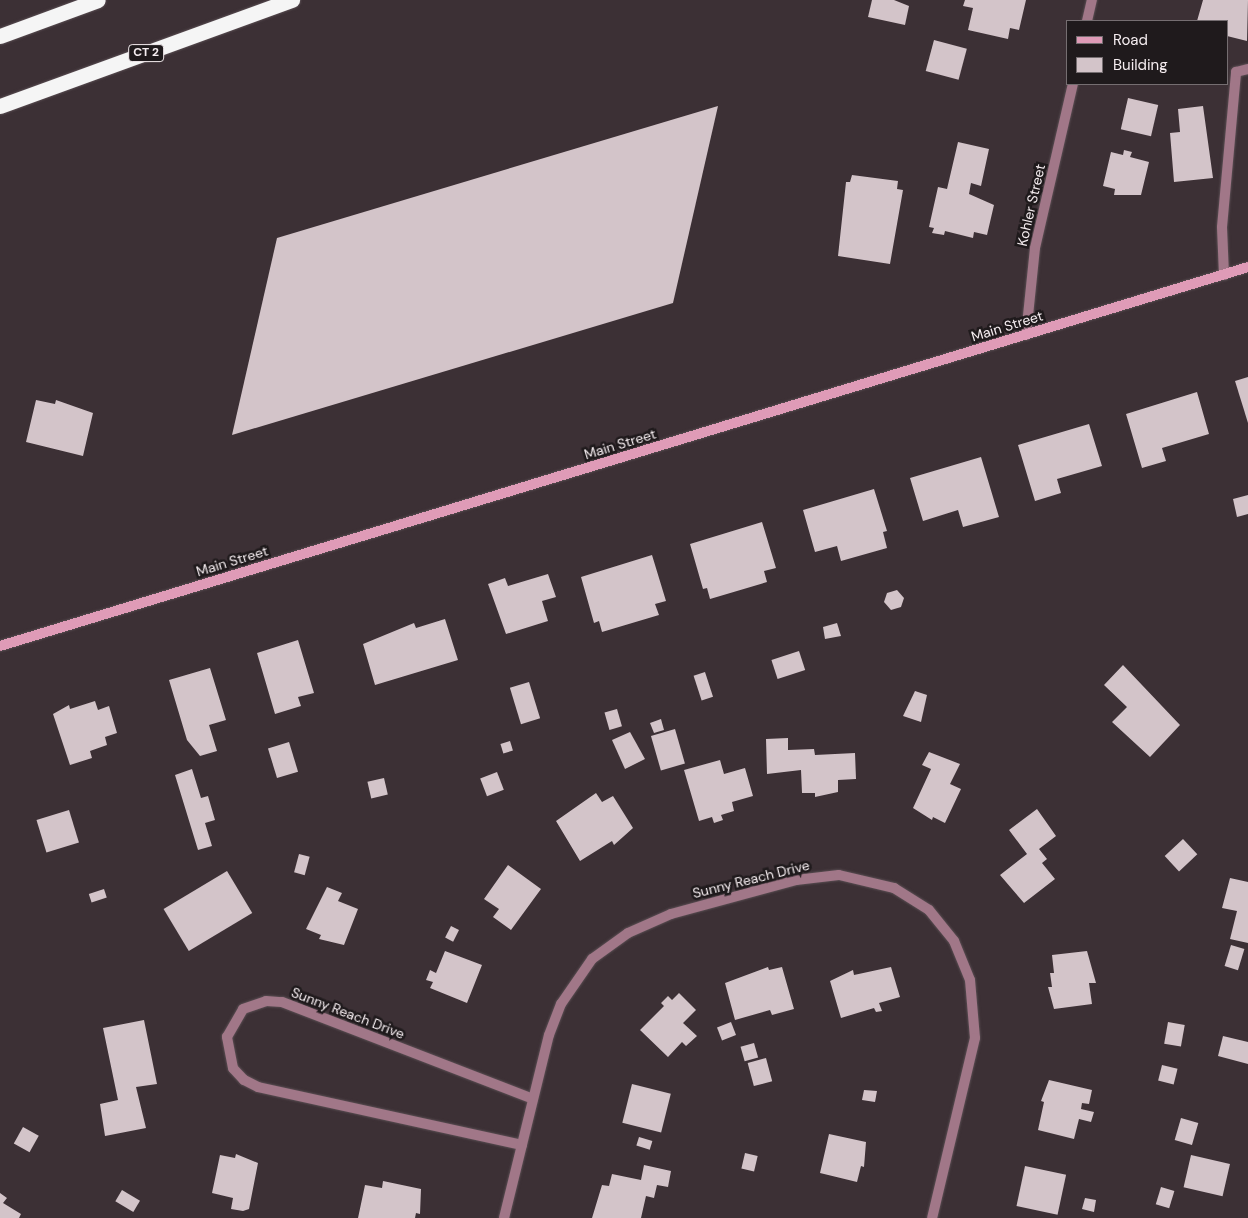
<!DOCTYPE html>
<style>
body{margin:0}
#map{position:relative;width:1248px;height:1218px;overflow:hidden;background:#3c3035;font-family:"DM Sans",sans-serif}
div>[style]{position:absolute}
[style*='--x']{left:calc(var(--x)*1px);top:calc(var(--y)*1px);width:calc(var(--w)*1px);rotate:calc(var(--a)*1deg)}
.building>*{inset:0;background:#d3c4c9;transform-origin:0 0}
.roads{filter:drop-shadow(0 0 1px #5a4e53) drop-shadow(0 0 1px #5a4e53)}
.service>*{height:10px;margin:-5px;padding:0 5px;transform-origin:5px;border-radius:5px;background:#a17788}
.minor>*{height:10px;margin:-5px;padding:0 5px;transform-origin:5px;border-radius:5px;background:#a17788}
.secondary>*{height:10px;margin:-5px;padding:0 5px;transform-origin:5px;border-radius:5px;background:#df9bb7}
.motorway>*{height:15px;margin:-7.5px;padding:0 7.5px;transform-origin:7.5px;border-radius:7.5px;background:#f5f5f5}
span{translate:-50% -50%;white-space:nowrap;text-align:center;line-height:1.15;-webkit-text-stroke:5px #1f1a1c;paint-order:stroke}
.shield-label span{padding:1px 4px;background:#1f1a1c;border:1px solid;border-radius:4px;-webkit-text-stroke-width:0}
.shield-label{font-size:12px;color:#f5edf0;font-weight:700}
.street-label{font-size:14px;color:#f5edf0}
.legend{position:absolute;left:1066px;top:20px;width:162px;height:65px;box-sizing:border-box;background:#1f1a1c;border:1px solid #756e71;margin:0;padding:6px 9px;list-style:none;font-size:15px;color:#f5edf0}
.legend li{display:flex;align-items:center;gap:10px;height:25px}
.legend b{width:25px;border:1px solid #756e71}
</style>
<div id="map">
<div class="building">
<i style="clip-path:polygon(872px 0,894px 0,909px 6px,905px 25px,868px 17px)"></i>
<i style="clip-path:polygon(965px 0,1026px 0,1019px 30px,1010px 28px,1008px 39px,968px 30px,973px 8px,963px 6px)"></i>
<i style="clip-path:polygon(1203px 0,1248px 0,1247px 41px,1227px 36px,1227px 21px,1197px 21px)"></i>
<i style="left:934px;top:40px;width:34px;height:32px;rotate:15deg"></i>
<i style="left:1128px;top:98px;width:31px;height:32px;rotate:13deg"></i>
<i style="clip-path:polygon(718px 106px,673px 303px,232px 435px,277px 238px)"></i>
<i style="clip-path:polygon(1203px 106px,1213px 178px,1174px 182px,1170px 133px,1180px 132px,1178px 109px)"></i>
<i style="clip-path:polygon(958px 142px,989px 149px,981px 186px,971px 183px,969px 194px,994px 205px,987px 235px,974px 232px,973px 238px,945px 231px,944px 235px,932px 233px,934px 228px,929px 227px,938px 187px,947px 189px)"></i>
<i style="clip-path:polygon(1124px 150px,1132px 152px,1130px 157px,1149px 162px,1141px 195px,1114px 195px,1115px 189px,1103px 186px,1111px 152px,1123px 155px)"></i>
<i style="clip-path:polygon(852px 175px,898px 181px,897px 189px,903px 190px,890px 264px,838px 256px,846px 182px,850px 182px)"></i>
<i style="clip-path:polygon(1248px 377px,1248px 423px,1235px 381px)"></i>
<i style="clip-path:polygon(1197px 392px,1209px 434px,1162px 448px,1166px 461px,1142px 468px,1126px 414px)"></i>
<i style="clip-path:polygon(36px 400px,55px 404px,56px 400px,93px 413px,83px 456px,26px 442px)"></i>
<i style="clip-path:polygon(1089px 424px,1102px 466px,1057px 479px,1061px 493px,1035px 501px,1018px 445px)"></i>
<i style="clip-path:polygon(981px 457px,999px 517px,963px 527px,958px 510px,923px 521px,910px 478px)"></i>
<i style="clip-path:polygon(874px 489px,887px 531px,883px 532px,887px 548px,841px 561px,837px 546px,815px 552px,803px 510px)"></i>
<i style="clip-path:polygon(1248px 495px,1248px 514px,1237px 517px,1233px 499px)"></i>
<i style="clip-path:polygon(762px 522px,776px 568px,764px 571px,767px 582px,710px 599px,707px 588px,703px 589px,690px 544px)"></i>
<i style="clip-path:polygon(652px 555px,666px 601px,655px 604px,659px 615px,602px 632px,599px 621px,594px 623px,581px 577px)"></i>
<i style="clip-path:polygon(548px 574px,556px 597px,542px 601px,548px 621px,506px 634px,488px 584px,505px 578px,508px 586px)"></i>
<i style="clip-path:polygon(897px 590px,904px 598px,901px 607px,891px 610px,884px 602px,887px 593px)"></i>
<i style="clip-path:polygon(445px 619px,458px 660px,375px 685px,363px 644px,414px 623px,416px 628px)"></i>
<i style="clip-path:polygon(837px 623px,841px 636px,825px 639px,823px 627px)"></i>
<i style="clip-path:polygon(298px 640px,314px 693px,298px 697px,301px 706px,275px 714px,257px 653px)"></i>
<i style="left:799px;top:651px;width:20px;height:29px;rotate:72deg"></i>
<i style="clip-path:polygon(1123px 665px,1180px 725px,1150px 757px,1112px 722px,1127px 707px,1104px 685px)"></i>
<i style="clip-path:polygon(210px 668px,226px 720px,209px 725px,217px 751px,200px 756px,187px 740px,169px 680px)"></i>
<i style="left:705px;top:672px;width:26px;height:12px;rotate:72deg"></i>
<i style="left:529px;top:682px;width:38px;height:20px;rotate:73deg"></i>
<i style="clip-path:polygon(915px 691px,927px 695px,921px 722px,903px 716px)"></i>
<i style="clip-path:polygon(95px 701px,98px 710px,109px 706px,117px 733px,105px 737px,107px 745px,90px 751px,92px 758px,70px 765px,53px 714px,69px 705px,70px 709px)"></i>
<i style="left:617px;top:709px;width:18px;height:13px;rotate:74deg"></i>
<i style="clip-path:polygon(661px 719px,664px 730px,654px 733px,650px 723px)"></i>
<i style="left:675px;top:729px;width:36px;height:25px;rotate:74deg"></i>
<i style="clip-path:polygon(630px 732px,645px 759px,625px 769px,612px 740px)"></i>
<i style="clip-path:polygon(788px 738px,788px 750px,814px 749px,815px 755px,855px 753px,856px 779px,838px 780px,838px 792px,815px 797px,815px 793px,802px 793px,801px 770px,767px 774px,766px 739px)"></i>
<i style="left:510px;top:741px;width:10px;height:10px;rotate:73deg"></i>
<i style="left:289px;top:742px;width:31px;height:22px;rotate:73deg"></i>
<i style="clip-path:polygon(929px 752px,960px 764px,950px 784px,961px 789px,945px 823px,933px 817px,932px 820px,913px 808px,931px 769px,922px 765px)"></i>
<i style="clip-path:polygon(720px 760px,724px 774px,745px 768px,753px 796px,732px 802px,734px 811px,721px 815px,723px 820px,714px 823px,712px 817px,699px 821px,684px 770px)"></i>
<i style="clip-path:polygon(192px 769px,201px 798px,208px 796px,215px 820px,205px 823px,212px 846px,198px 850px,175px 775px)"></i>
<i style="left:497px;top:772px;width:19px;height:18px;rotate:69deg"></i>
<i style="left:384px;top:778px;width:17px;height:17px;rotate:77deg"></i>
<i style="clip-path:polygon(596px 793px,602px 802px,613px 796px,633px 828px,614px 845px,612px 841px,580px 861px,556px 821px)"></i>
<i style="clip-path:polygon(1037px 809px,1056px 836px,1039px 849px,1047px 859px,1042px 863px,1055px 879px,1024px 903px,1000px 875px,1027px 854px,1009px 830px)"></i>
<i style="left:69px;top:810px;width:34px;height:34px;rotate:73deg"></i>
<i style="left:1183px;top:839px;width:21px;height:25px;rotate:47deg"></i>
<i style="left:299px;top:854px;width:11px;height:19px;rotate:15deg"></i>
<i style="clip-path:polygon(508px 865px,541px 889px,511px 930px,493px 917px,499px 909px,484px 899px)"></i>
<i style="left:227px;top:871px;width:49px;height:74px;rotate:59deg"></i>
<i style="clip-path:polygon(1230px 878px,1248px 882px,1248px 943px,1230px 939px,1237px 911px,1222px 908px)"></i>
<i style="clip-path:polygon(327px 887px,342px 893px,338px 901px,358px 909px,344px 945px,319px 939px,321px 935px,306px 929px)"></i>
<i style="left:104px;top:889px;width:9px;height:16px;rotate:72deg"></i>
<i style="left:451px;top:926px;width:9px;height:13px;rotate:27deg"></i>
<i style="left:1231px;top:945px;width:14px;height:22px;rotate:17deg"></i>
<i style="clip-path:polygon(445px 951px,482px 965px,467px 1003px,430px 988px,433px 982px,426px 980px,430px 970px,436px 973px)"></i>
<i style="clip-path:polygon(1087px 951px,1096px 983px,1089px 983px,1092px 1004px,1054px 1009px,1048px 987px,1052px 987px,1050px 973px,1054px 973px,1052px 955px)"></i>
<i style="clip-path:polygon(768px 967px,769px 970px,782px 967px,794px 1009px,772px 1015px,770px 1010px,735px 1020px,725px 983px)"></i>
<i style="clip-path:polygon(891px 967px,900px 997px,879px 1003px,882px 1011px,876px 1012px,874px 1008px,841px 1018px,830px 981px,853px 970px,854px 975px)"></i>
<i style="clip-path:polygon(679px 993px,696px 1010px,683px 1023px,697px 1036px,686px 1046px,682px 1042px,668px 1057px,640px 1030px,664px 1006px,661px 1003px,668px 996px,672px 1000px)"></i>
<i style="clip-path:polygon(144px 1020px,157px 1084px,136px 1087px,146px 1128px,105px 1136px,100px 1104px,118px 1100px,103px 1028px)"></i>
<i style="left:731px;top:1022px;width:14px;height:15px;rotate:69deg"></i>
<i style="left:1168px;top:1022px;width:17px;height:22px;rotate:10deg"></i>
<i style="clip-path:polygon(1223px 1036px,1248px 1042px,1248px 1064px,1218px 1056px)"></i>
<i style="left:754px;top:1043px;width:15px;height:14px;rotate:74deg"></i>
<i style="left:766px;top:1058px;width:24px;height:19px;rotate:75deg"></i>
<i style="left:1162px;top:1065px;width:16px;height:16px;rotate:14deg"></i>
<i style="clip-path:polygon(1049px 1080px,1092px 1090px,1089px 1104px,1082px 1103px,1081px 1109px,1094px 1112px,1091px 1122px,1079px 1119px,1074px 1139px,1038px 1130px,1044px 1102px,1041px 1101px)"></i>
<i style="left:632px;top:1084px;width:40px;height:40px;rotate:14deg"></i>
<i style="clip-path:polygon(864px 1090px,877px 1091px,875px 1102px,862px 1100px)"></i>
<i style="left:1181px;top:1118px;width:18px;height:23px;rotate:16deg"></i>
<i style="left:23px;top:1127px;width:18px;height:19px;rotate:29deg"></i>
<i style="clip-path:polygon(829px 1134px,866px 1142px,864px 1167px,861px 1166px,857px 1182px,820px 1173px)"></i>
<i style="left:639px;top:1137px;width:14px;height:9px;rotate:17deg"></i>
<i style="left:745px;top:1153px;width:13px;height:16px;rotate:13deg"></i>
<i style="clip-path:polygon(236px 1154px,258px 1163px,249px 1209px,243px 1211px,231px 1209px,233px 1198px,212px 1193px,220px 1155px,235px 1158px)"></i>
<i style="left:1191px;top:1155px;width:40px;height:33px;rotate:13deg"></i>
<i style="clip-path:polygon(644px 1165px,671px 1171px,668px 1187px,657px 1185px,654px 1198px,646px 1196px,641px 1218px,592px 1218px,602px 1185px,609px 1186px,612px 1174px,641px 1180px)"></i>
<i style="left:1025px;top:1166px;width:42px;height:41px;rotate:12deg"></i>
<i style="clip-path:polygon(383px 1181px,421px 1189px,420px 1214px,416px 1213px,415px 1218px,358px 1218px,365px 1185px,382px 1188px)"></i>
<i style="left:1161px;top:1187px;width:14px;height:18px;rotate:17deg"></i>
<i style="left:122px;top:1190px;width:21px;height:13px;rotate:31deg"></i>
<i style="clip-path:polygon(0 1193px,7px 1198px,3px 1203px,21px 1214px,19px 1218px,0 1218px)"></i>
<i style="clip-path:polygon(1085px 1198px,1096px 1200px,1094px 1212px,1082px 1209px)"></i>
</div>
<div class="roads">
<div class="service">
<i style="--x:1224;--y:275;--w:48;--a:-92.4"></i>
<i style="--x:1222;--y:227;--w:156;--a:-84.8"></i>
<i style="--x:1236;--y:72;--w:12;--a:-14"></i>
</div>
<div class="minor">
<i style="--x:1087;--y:21;--w:22;--a:-77"></i>
<i style="--x:1026;--y:335;--w:87;--a:-84.1"></i>
<i style="--x:1035;--y:248;--w:168;--a:-77"></i>
<i style="--x:522;--y:1145;--w:270;--a:-167.6"></i>
<i style="--x:258;--y:1087;--w:16;--a:-153"></i>
<i style="--x:244;--y:1080;--w:16;--a:-133"></i>
<i style="--x:233;--y:1068;--w:32;--a:-101"></i>
<i style="--x:227;--y:1037;--w:32;--a:-60"></i>
<i style="--x:243;--y:1009;--w:24;--a:-19"></i>
<i style="--x:266;--y:1001;--w:16;--a:4"></i>
<i style="--x:282;--y:1002;--w:269;--a:21.1"></i>
<i style="--x:504;--y:1218;--w:188;--a:-76.2"></i>
<i style="--x:549;--y:1035;--w:33;--a:-69"></i>
<i style="--x:561;--y:1004;--w:55;--a:-55.4"></i>
<i style="--x:592;--y:959;--w:44;--a:-35.8"></i>
<i style="--x:628;--y:933;--w:47;--a:-23.8"></i>
<i style="--x:671;--y:914;--w:130;--a:-15.2"></i>
<i style="--x:796;--y:880;--w:43;--a:-6.6"></i>
<i style="--x:839;--y:875;--w:57;--a:13.3"></i>
<i style="--x:894;--y:888;--w:41;--a:32.2"></i>
<i style="--x:929;--y:910;--w:40;--a:51"></i>
<i style="--x:954;--y:941;--w:42;--a:67.7"></i>
<i style="--x:970;--y:980;--w:58;--a:85.1"></i>
<i style="--x:975;--y:1038;--w:185;--a:103.4"></i>
</div>
<div class="secondary">
<i style="--x:0;--y:646;--w:1304;--a:-16.89"></i>
</div>
<div class="motorway">
<i style="--x:0;--y:36;--w:104;--a:-20.2"></i>
<i style="--x:0;--y:106;--w:311;--a:-20"></i>
</div>
</div>
<div class="shield-label">
<span style="left:146px;top:53px">CT 2</span>
</div>
<div class="street-label">
<span style="left:1031px;top:205px;rotate:-77deg">Kohler Street</span>
<span style="left:1007px;top:326px;rotate:-17deg">Main Street</span>
<span style="left:620px;top:444px;rotate:-17deg">Main Street</span>
<span style="left:232px;top:561px;rotate:-17deg">Main Street</span>
<span style="left:751px;top:879px;rotate:-14deg">Sunny Reach Drive</span>
<span style="left:348px;top:1013px;rotate:21deg">Sunny Reach Drive</span>
</div>
<ul class="legend">
<li><b style="height:6px;background:#df9bb7"></b>Road</li>
<li><b style="height:14px;background:#d3c4c9"></b>Building</li>
</ul>
</div>
